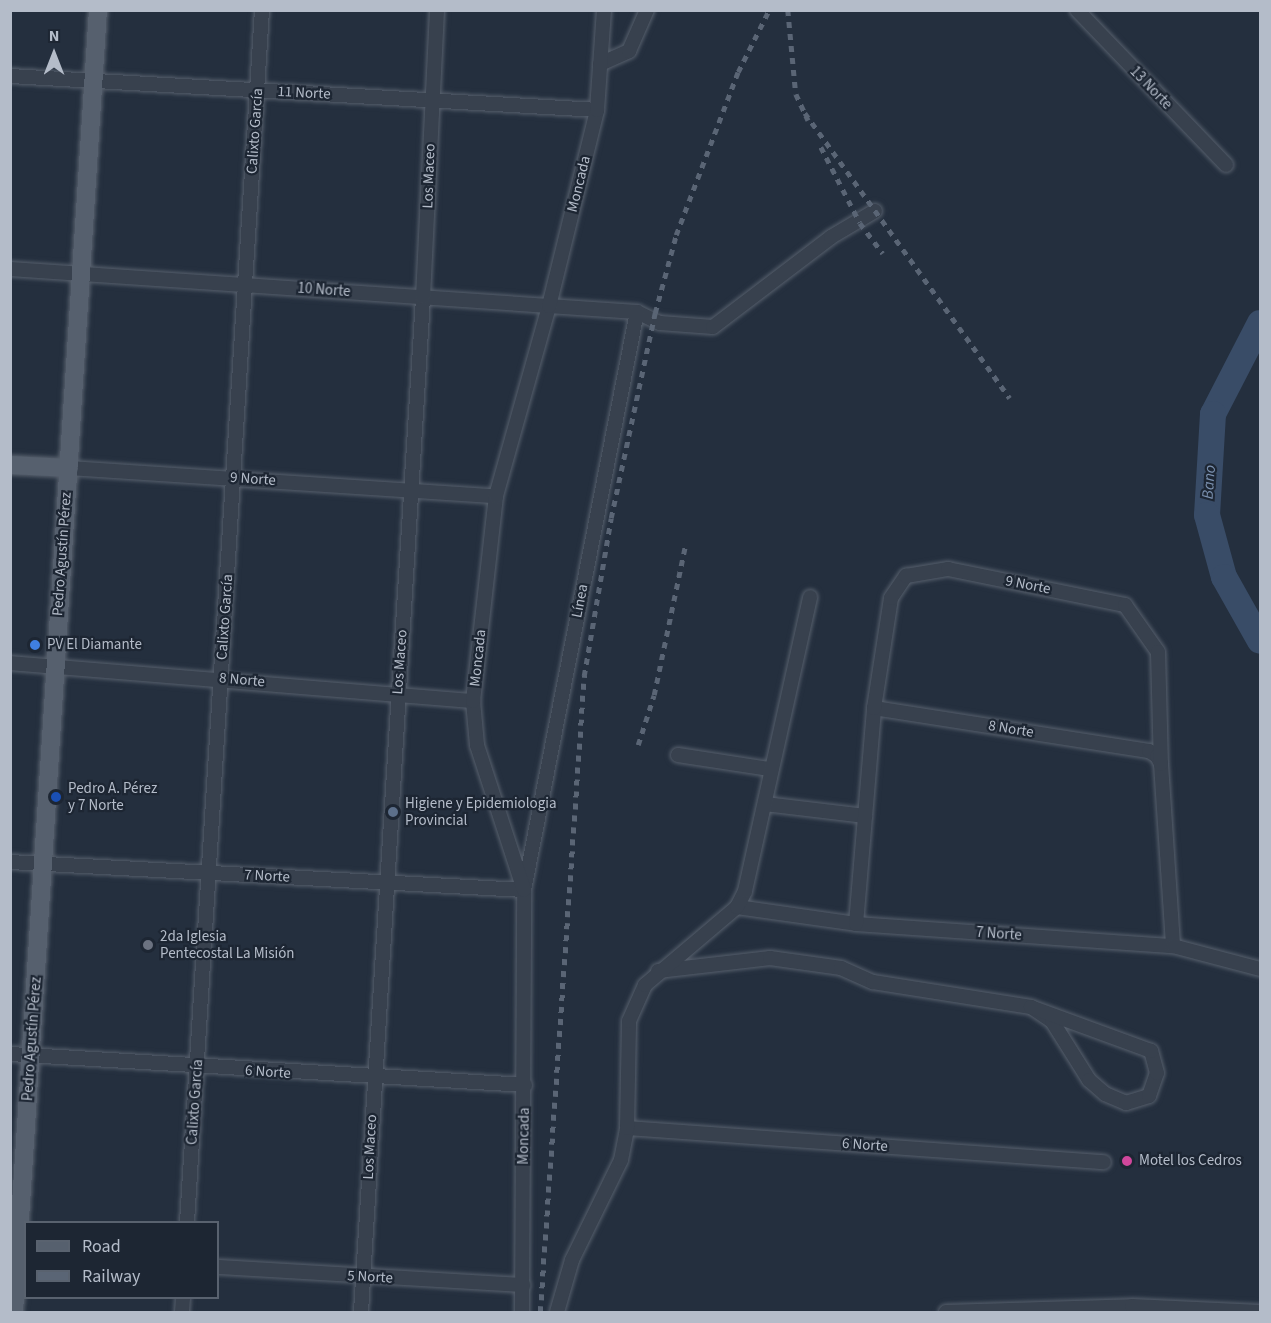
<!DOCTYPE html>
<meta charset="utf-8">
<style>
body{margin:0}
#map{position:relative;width:1271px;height:1323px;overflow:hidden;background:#242f3e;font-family:"Source Sans 3",sans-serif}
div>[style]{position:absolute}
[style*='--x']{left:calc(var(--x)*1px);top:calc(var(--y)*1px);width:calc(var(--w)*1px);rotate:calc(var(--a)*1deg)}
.river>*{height:26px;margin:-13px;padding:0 13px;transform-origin:13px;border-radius:13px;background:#394c67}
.roads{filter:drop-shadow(0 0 2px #565f6c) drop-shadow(0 0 2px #565f6c)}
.minor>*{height:14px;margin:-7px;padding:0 7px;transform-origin:7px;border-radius:7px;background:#38414e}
.major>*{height:18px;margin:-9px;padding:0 9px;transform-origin:9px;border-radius:9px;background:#56606e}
.rail>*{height:4.5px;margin-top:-2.25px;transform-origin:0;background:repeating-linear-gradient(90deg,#5a6575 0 6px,transparent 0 12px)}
.dots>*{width:16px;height:16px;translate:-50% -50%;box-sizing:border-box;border:3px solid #1d2633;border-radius:50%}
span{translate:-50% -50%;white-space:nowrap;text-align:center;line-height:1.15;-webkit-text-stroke:4.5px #1d2633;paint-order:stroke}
.street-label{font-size:15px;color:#b4bcc9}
.poi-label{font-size:15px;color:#b4bcc9}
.left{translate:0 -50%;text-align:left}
.water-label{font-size:16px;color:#7c92b1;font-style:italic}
.frame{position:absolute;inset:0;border:12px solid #b4bcc9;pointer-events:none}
.legend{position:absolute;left:24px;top:1221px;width:195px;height:78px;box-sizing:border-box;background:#1d2633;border:2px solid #59626f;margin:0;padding:8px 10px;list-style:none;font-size:18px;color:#b4bcc9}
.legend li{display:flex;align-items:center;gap:12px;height:30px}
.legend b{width:30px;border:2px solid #59626f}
.north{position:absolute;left:24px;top:24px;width:60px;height:60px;-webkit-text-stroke:4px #1d2633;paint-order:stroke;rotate:0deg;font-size:16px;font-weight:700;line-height:24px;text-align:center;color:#b4bcc9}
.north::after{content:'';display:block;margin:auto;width:21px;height:27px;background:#b4bcc9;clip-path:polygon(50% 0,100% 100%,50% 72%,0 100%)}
</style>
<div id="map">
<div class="river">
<i style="--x:1260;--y:323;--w:102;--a:117.3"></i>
<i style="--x:1213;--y:414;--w:101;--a:93.4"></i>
<i style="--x:1207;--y:515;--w:64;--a:74.7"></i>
<i style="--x:1224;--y:577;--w:73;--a:60.6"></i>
</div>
<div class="roads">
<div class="minor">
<i style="--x:1077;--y:10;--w:215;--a:46.1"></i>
<i style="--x:600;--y:64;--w:32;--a:-24"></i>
<i style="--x:629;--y:51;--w:45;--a:-66.3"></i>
<i style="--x:10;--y:76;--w:588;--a:3.31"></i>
<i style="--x:10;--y:269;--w:628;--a:3.92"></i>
<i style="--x:637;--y:312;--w:25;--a:26"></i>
<i style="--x:660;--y:323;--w:53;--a:4.3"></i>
<i style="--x:713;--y:327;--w:148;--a:-37.3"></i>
<i style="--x:831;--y:237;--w:51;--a:-30.6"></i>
<i style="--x:69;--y:468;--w:428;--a:3.8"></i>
<i style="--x:10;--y:663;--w:465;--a:4.7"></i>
<i style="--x:874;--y:708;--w:278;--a:8.9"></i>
<i style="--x:1149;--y:751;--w:9;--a:32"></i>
<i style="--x:1157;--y:756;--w:9;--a:63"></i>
<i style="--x:1161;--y:764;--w:182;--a:86.2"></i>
<i style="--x:678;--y:755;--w:93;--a:8.7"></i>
<i style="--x:765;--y:804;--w:101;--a:6.8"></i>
<i style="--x:10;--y:862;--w:515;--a:3.12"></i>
<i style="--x:524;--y:890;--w:589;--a:-78.94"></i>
<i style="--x:737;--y:907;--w:120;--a:8.1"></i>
<i style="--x:856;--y:924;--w:318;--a:4"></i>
<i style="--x:1173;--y:946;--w:90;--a:14.8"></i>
<i style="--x:856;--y:924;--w:217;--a:-85.2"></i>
<i style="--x:874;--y:708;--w:111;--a:-81.2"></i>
<i style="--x:891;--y:598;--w:27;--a:-56"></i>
<i style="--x:906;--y:576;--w:43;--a:-9.5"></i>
<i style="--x:948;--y:569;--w:181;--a:11.5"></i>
<i style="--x:1125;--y:605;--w:57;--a:54.9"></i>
<i style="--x:1158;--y:652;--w:112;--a:88.5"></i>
<i style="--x:658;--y:971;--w:113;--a:-6.6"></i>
<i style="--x:770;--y:958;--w:72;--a:8"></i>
<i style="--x:841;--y:968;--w:35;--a:24"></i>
<i style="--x:873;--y:982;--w:160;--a:9"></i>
<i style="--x:1031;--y:1007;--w:25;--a:34"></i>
<i style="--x:1052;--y:1021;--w:70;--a:57.9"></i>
<i style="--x:1089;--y:1080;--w:21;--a:41"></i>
<i style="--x:1105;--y:1094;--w:23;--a:23"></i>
<i style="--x:1126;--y:1103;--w:24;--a:-17"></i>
<i style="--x:1149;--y:1096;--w:24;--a:-71"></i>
<i style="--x:1157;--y:1073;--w:23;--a:-105"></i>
<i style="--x:1151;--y:1051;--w:128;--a:-159.9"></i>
<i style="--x:10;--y:1054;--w:516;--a:3.44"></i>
<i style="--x:627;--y:1128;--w:478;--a:4.1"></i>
<i style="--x:187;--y:1222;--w:1214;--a:-86.46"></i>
<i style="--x:218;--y:1267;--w:306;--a:3.4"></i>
<i style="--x:182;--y:1312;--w:14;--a:-86"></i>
<i style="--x:361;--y:1312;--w:1017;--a:-86.5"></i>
<i style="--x:423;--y:297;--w:287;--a:-87.2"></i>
<i style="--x:522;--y:1312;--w:422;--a:-89.7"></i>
<i style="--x:524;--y:890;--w:152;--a:-108"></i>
<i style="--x:477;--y:745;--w:44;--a:-95.2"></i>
<i style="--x:473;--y:701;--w:206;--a:-83.6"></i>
<i style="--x:496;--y:496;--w:197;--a:-74.4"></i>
<i style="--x:549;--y:306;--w:202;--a:-76.2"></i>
<i style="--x:597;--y:110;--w:100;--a:-86"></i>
<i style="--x:557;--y:1312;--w:54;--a:-73.9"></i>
<i style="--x:572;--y:1260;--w:111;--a:-63.9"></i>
<i style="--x:621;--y:1160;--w:33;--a:-79"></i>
<i style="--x:627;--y:1128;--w:107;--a:-88.9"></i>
<i style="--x:629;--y:1021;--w:39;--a:-66"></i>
<i style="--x:645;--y:985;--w:121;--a:-40.3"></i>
<i style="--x:737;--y:907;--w:18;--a:-63"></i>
<i style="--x:745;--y:891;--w:301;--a:-77.5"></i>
<i style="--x:946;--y:1312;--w:186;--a:-1.8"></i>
<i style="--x:1132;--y:1306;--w:128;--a:2.7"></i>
</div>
<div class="major">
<i style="--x:10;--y:465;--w:59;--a:2.9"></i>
<i style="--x:14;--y:1312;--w:1305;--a:-86.31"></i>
</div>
</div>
<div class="rail">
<i style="--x:788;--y:10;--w:84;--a:84.6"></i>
<i style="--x:796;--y:94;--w:29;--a:65"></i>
<i style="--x:805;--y:113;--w:351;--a:54.3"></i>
<i style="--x:821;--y:147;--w:85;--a:62.8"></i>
<i style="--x:860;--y:223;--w:38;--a:53"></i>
<i style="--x:638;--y:745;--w:52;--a:-72.3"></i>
<i style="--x:654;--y:695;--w:152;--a:-78.2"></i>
<i style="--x:540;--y:1312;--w:638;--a:-86.04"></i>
<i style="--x:584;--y:676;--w:160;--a:-80.3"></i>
<i style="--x:611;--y:518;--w:210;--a:-77.9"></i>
<i style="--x:655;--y:313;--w:81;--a:-74.9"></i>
<i style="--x:676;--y:235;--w:174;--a:-69.2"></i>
<i style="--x:738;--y:72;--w:69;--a:-63.4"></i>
</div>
<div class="dots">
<i style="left:35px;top:645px;background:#3f7fe0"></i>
<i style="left:56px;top:797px;background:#1a4fb4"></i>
<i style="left:393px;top:812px;background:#5c6f8a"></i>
<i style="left:148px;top:945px;background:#6b7280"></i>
<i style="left:1127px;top:1161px;background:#d1479c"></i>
</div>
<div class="street-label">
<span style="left:1151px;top:88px;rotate:46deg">13 Norte</span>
<span style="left:304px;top:93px;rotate:3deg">11 Norte</span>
<span style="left:255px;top:131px;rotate:-86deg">Calixto García</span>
<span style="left:429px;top:176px;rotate:-88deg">Los Maceo</span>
<span style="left:579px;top:184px;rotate:-76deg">Moncada</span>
<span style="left:324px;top:290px;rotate:4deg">10 Norte</span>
<span style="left:253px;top:479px;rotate:4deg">9 Norte</span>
<span style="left:62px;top:554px;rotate:-86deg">Pedro Agustín Pérez</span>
<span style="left:1028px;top:585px;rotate:11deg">9 Norte</span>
<span style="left:580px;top:601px;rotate:-79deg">Línea</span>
<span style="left:225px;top:617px;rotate:-86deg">Calixto García</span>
<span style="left:478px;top:658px;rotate:-84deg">Moncada</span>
<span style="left:400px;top:662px;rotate:-86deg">Los Maceo</span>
<span style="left:242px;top:680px;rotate:5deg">8 Norte</span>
<span style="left:1011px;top:729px;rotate:9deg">8 Norte</span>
<span style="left:267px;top:876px;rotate:3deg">7 Norte</span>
<span style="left:999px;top:934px;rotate:4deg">7 Norte</span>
<span style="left:32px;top:1039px;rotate:-86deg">Pedro Agustín Pérez</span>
<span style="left:268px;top:1072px;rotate:4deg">6 Norte</span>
<span style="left:195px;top:1102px;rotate:-86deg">Calixto García</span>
<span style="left:524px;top:1136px;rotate:-89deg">Moncada</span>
<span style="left:865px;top:1145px;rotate:4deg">6 Norte</span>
<span style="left:370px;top:1147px;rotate:-87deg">Los Maceo</span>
<span style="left:370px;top:1277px;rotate:3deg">5 Norte</span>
</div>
<div class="poi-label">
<span class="left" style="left:47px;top:645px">PV El Diamante</span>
<span class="left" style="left:68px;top:797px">Pedro A. Pérez<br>y 7 Norte</span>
<span class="left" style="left:405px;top:812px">Higiene y Epidemiologia<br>Provincial</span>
<span class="left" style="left:160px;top:945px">2da Iglesia<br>Pentecostal La Misión</span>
<span class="left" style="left:1139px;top:1161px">Motel los Cedros</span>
</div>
<div class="water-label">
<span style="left:1209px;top:482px;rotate:-86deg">Bano</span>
</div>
<div class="frame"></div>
<ul class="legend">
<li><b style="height:8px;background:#56606e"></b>Road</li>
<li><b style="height:8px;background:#5a6575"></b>Railway</li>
</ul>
<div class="north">N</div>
</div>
